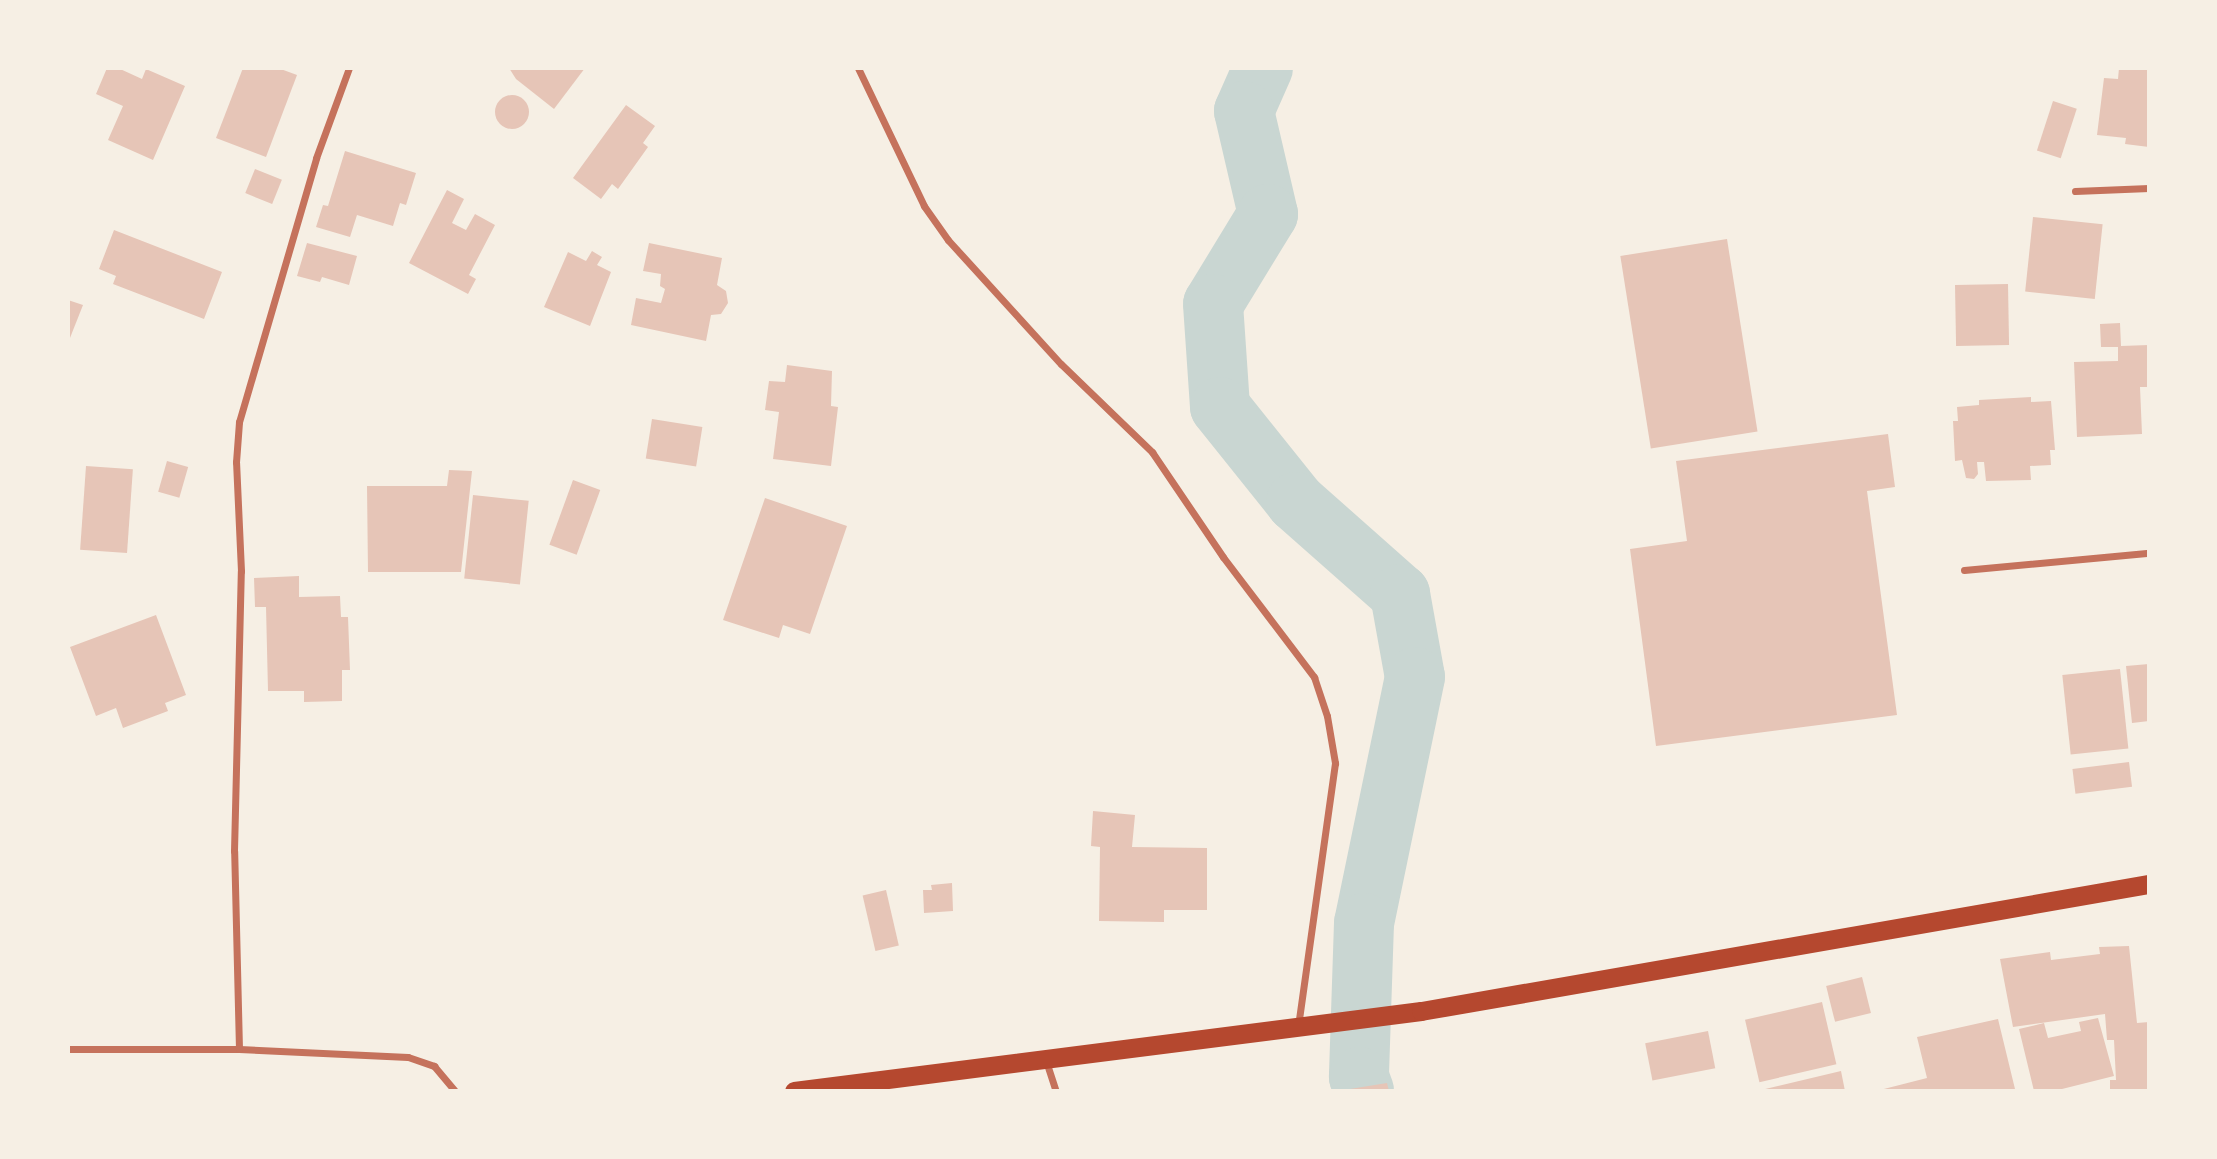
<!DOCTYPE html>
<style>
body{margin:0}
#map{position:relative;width:2217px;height:1159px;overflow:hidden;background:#f6efe4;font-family:Arial,sans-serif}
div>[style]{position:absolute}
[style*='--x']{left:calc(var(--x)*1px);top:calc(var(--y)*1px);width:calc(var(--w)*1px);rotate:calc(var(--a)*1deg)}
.river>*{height:60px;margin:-30px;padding:0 30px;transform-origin:30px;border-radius:30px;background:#c9d6d2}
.building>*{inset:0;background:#e6c5b7;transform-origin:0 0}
.round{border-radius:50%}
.minor>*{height:7px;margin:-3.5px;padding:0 3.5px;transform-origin:3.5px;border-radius:3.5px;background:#c5725c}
.trunk>*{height:19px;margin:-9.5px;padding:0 9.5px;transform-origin:9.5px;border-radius:9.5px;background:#b5482f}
span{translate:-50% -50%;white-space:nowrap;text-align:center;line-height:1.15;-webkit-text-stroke:5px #f6efe4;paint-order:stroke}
.frame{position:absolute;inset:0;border:70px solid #f6efe4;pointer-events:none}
</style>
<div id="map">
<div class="river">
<i style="--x:1263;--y:68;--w:47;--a:113.8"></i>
<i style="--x:1244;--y:111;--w:106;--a:76.9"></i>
<i style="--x:1268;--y:214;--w:105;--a:121.4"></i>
<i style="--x:1213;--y:304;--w:103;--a:86.1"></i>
<i style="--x:1220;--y:407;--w:122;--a:51.3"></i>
<i style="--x:1296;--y:502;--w:139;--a:41.5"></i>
<i style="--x:1400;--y:594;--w:84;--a:79.8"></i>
<i style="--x:1415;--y:677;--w:251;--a:101.7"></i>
<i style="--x:1364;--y:923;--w:154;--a:91.9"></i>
<i style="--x:1359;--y:1077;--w:15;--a:70"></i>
</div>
<div class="building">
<i style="clip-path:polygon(107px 68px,118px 68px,142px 79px,146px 69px,185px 86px,153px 160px,108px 140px,123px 106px,96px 94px)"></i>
<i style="clip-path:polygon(243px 68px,278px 68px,297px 75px,266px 157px,216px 138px)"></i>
<i style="clip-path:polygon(509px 68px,585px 68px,554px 109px,516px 79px)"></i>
<i style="clip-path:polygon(2119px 68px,2149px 68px,2149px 147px,2125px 144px,2126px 138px,2097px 135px,2104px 78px,2118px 79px)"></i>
<i class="round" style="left:495px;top:95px;width:34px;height:34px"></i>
<i style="left:2053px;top:101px;width:25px;height:52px;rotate:18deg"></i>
<i style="clip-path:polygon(626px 105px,655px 126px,643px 143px,648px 147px,618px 189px,612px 184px,601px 199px,573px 178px)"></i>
<i style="clip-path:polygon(345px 151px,416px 173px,406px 205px,400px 203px,393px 226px,357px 215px,350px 237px,316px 227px,323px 205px,328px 206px)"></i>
<i style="left:255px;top:169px;width:29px;height:26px;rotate:22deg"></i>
<i style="clip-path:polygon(447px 190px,464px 199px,452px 223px,466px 230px,475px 214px,495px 225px,469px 275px,476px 279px,468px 294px,409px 263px)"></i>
<i style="left:2033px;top:217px;width:70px;height:75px;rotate:6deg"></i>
<i style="clip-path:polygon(114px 230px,222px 272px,204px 319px,113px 284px,116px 276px,99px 269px)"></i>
<i style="left:1727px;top:239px;width:195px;height:108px;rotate:81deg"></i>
<i style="clip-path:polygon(307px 243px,357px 256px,349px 285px,322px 277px,320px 282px,297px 276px)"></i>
<i style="clip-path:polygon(649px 243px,722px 258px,717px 285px,726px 291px,728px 303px,721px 314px,711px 315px,706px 341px,631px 325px,636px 298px,661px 303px,665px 289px,660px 286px,661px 274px,643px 271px)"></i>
<i style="clip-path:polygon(592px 251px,602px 257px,597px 265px,611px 272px,590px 326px,544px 307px,568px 252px,586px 261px)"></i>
<i style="left:2008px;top:284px;width:61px;height:53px;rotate:89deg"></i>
<i style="clip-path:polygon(68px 300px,83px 305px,68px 343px)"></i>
<i style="clip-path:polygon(2120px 323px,2121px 346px,2149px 345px,2149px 387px,2140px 387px,2142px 434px,2077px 437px,2074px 362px,2118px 361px,2118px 347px,2101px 347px,2100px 324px)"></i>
<i style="clip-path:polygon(787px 365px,832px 371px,831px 406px,838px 407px,831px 466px,773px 459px,779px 412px,765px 410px,769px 381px,785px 382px)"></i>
<i style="clip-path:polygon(2031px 397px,2031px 402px,2051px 401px,2055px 450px,2050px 450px,2051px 465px,2030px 466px,2031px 480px,1986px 481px,1984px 462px,1977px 462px,1978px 474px,1974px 479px,1966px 478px,1962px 460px,1955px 461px,1953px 421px,1958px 421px,1957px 407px,1979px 405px,1979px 400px)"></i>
<i style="left:652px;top:419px;width:51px;height:40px;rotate:9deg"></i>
<i style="clip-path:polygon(1888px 434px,1895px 487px,1867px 491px,1897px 715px,1656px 746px,1630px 549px,1687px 541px,1676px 461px)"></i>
<i style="left:167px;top:461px;width:22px;height:32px;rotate:16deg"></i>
<i style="left:86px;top:466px;width:47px;height:84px;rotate:4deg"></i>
<i style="clip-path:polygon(449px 470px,472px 471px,461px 572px,368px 572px,367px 486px,447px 486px)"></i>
<i style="left:573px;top:480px;width:29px;height:69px;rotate:20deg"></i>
<i style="left:473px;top:495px;width:56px;height:84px;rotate:6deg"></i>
<i style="clip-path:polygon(765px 498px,847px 526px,810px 634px,783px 625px,779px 638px,723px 620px)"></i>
<i style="clip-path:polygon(299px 576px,299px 597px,340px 596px,341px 617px,348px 617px,350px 670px,342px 670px,342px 701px,304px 702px,304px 691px,268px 691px,266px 607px,255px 607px,254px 578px)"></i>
<i style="clip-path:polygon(156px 615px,186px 695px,165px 703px,168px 711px,123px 728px,116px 708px,96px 716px,70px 647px)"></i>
<i style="clip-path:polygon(2149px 664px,2149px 721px,2132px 723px,2126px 666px)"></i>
<i style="left:2120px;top:669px;width:80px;height:58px;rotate:84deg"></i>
<i style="left:2129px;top:762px;width:25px;height:57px;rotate:83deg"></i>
<i style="clip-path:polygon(1093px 811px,1135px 815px,1132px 847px,1207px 848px,1207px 910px,1164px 910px,1164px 922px,1099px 921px,1100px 847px,1091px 846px)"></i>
<i style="clip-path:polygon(952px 883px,953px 911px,924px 913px,923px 890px,932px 890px,931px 885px)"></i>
<i style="left:886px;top:890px;width:57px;height:24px;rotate:77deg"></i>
<i style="clip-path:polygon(2129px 946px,2137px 1023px,2149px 1022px,2149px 1091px,2110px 1091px,2110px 1080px,2116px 1080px,2114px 1040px,2107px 1040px,2105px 1014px,2013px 1027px,2000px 959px,2050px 952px,2051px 960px,2100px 954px,2099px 947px)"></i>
<i style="left:1862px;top:977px;width:37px;height:37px;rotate:76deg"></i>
<i style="left:1822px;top:1002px;width:64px;height:79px;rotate:77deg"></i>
<i style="clip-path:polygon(2098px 1018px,2114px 1076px,2054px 1091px,2034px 1091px,2019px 1029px,2044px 1023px,2048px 1038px,2081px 1031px,2079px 1022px)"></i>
<i style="clip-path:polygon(1998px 1019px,2015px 1089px,1876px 1091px,1927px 1078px,1917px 1037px)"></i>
<i style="left:1708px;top:1031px;width:38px;height:64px;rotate:79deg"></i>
<i style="clip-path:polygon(1841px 1071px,1845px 1091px,1761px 1091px,1761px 1090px)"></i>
<i style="clip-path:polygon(1387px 1083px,1389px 1091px,1350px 1091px,1350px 1089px)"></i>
</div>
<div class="minor">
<i style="--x:858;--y:68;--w:153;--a:64.4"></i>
<i style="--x:924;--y:206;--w:42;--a:54.8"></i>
<i style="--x:948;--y:240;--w:168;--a:47.7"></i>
<i style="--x:1061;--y:364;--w:127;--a:44"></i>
<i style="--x:1152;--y:452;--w:127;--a:55.9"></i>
<i style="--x:1223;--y:557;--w:151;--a:52.8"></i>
<i style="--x:1314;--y:677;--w:41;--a:71.6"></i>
<i style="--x:1327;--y:716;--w:48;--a:80.3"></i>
<i style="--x:1335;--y:763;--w:265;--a:98"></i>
<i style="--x:2075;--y:191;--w:74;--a:-2.3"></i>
<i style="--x:1964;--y:570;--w:186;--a:-5.3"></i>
<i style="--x:68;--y:1049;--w:171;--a:0"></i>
<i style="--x:239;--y:1049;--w:169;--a:2.7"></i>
<i style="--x:408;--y:1057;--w:28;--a:19"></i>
<i style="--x:434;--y:1066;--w:33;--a:50"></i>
<i style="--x:239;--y:1049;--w:198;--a:-91.4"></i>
<i style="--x:234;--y:851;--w:280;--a:-88.6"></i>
<i style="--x:241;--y:571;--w:109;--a:-92.6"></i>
<i style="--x:236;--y:462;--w:40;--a:-85.7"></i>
<i style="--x:239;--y:422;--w:275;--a:-73.7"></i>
<i style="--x:316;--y:158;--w:96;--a:-69.9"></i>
<i style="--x:1046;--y:1061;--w:32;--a:72"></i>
</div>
<div class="trunk">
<i style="--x:794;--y:1091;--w:632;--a:-7.27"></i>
<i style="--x:1421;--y:1011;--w:739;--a:-9.9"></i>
</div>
<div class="frame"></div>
</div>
